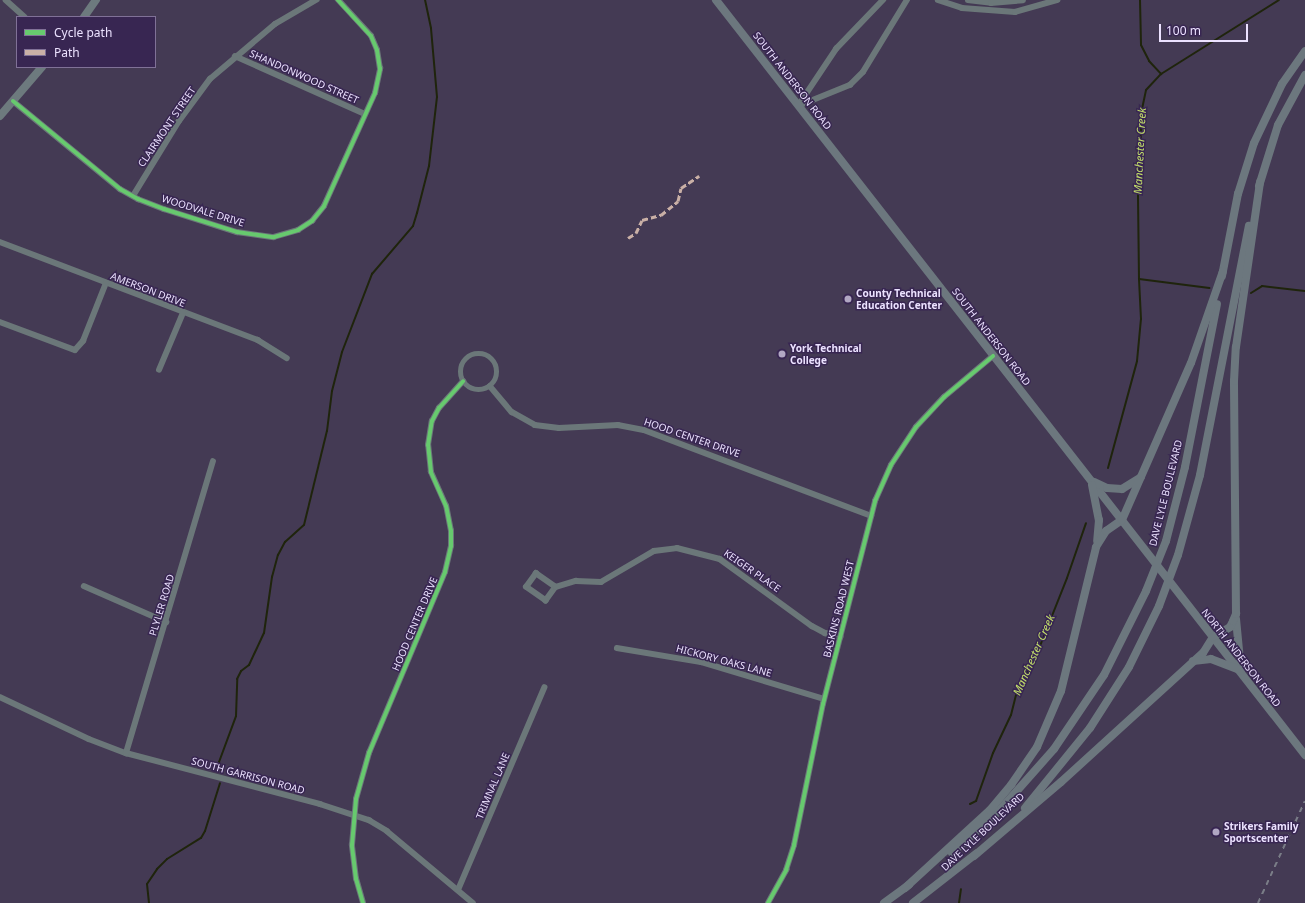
<!DOCTYPE html>
<style>
body{margin:0}
#map{position:relative;width:1305px;height:903px;overflow:hidden;background:#443a54;font-family:"Noto Sans",sans-serif}
div>[style]{position:absolute}
[style*='--x']{left:calc(var(--x)*1px);top:calc(var(--y)*1px);width:calc(var(--w)*1px);rotate:calc(var(--a)*1deg)}
.stream>*{height:2px;margin:-1px;padding:0 1px;transform-origin:1px;border-radius:1px;background:#1f240c}
.street>*{height:5.5px;margin:-2.75px;padding:0 2.75px;transform-origin:2.75px;border-radius:2.75px;background:#6b7779}
.street>.ring{margin:-2.75px;padding:0;box-sizing:content-box;background:none;border:5.5px solid #6b7779;border-radius:50%}
.secondary>*{height:8px;margin:-4px;padding:0 4px;transform-origin:4px;border-radius:4px;background:#6d7a7e}
.primary>*{height:8px;margin:-4px;padding:0 4px;transform-origin:4px;border-radius:4px;background:#6c777e}
.rail>*{height:2px;margin-top:-1px;transform-origin:0;background:repeating-linear-gradient(90deg,#7a7d87 0 5px,transparent 0 10px)}
.primary-bridge>*{height:8px;margin:-4px;padding:0 4px;transform-origin:4px;border-radius:4px;background:#6c777e}
.quiet>*{height:3px;margin-top:-1.5px;transform-origin:0;background:repeating-linear-gradient(90deg,#cab0a6 0 6px,transparent 0 9px)}
.cycleway>*{height:4px;margin:-2px;padding:0 2px;transform-origin:2px;border-radius:2px;background:#67ca6e}
.dots>*{width:11px;height:11px;translate:-50% -50%;box-sizing:border-box;border:2px solid #382652;border-radius:50%}
span{translate:-50% -50%;white-space:nowrap;text-align:center;line-height:1.15;-webkit-text-stroke:3px #382652;paint-order:stroke}
.street-label{font-size:10px;color:#ece2ff}
.poi-label{font-size:10px;color:#ece2ff;font-weight:700}
.left{translate:0 -50%;text-align:left}
.water-label{font-size:11px;color:#c5e26a;font-style:italic}
.legend{position:absolute;left:16px;top:16px;width:140px;height:52px;box-sizing:border-box;background:#382652;border:1px solid #807197;margin:0;padding:5px 7px;list-style:none;font-size:12px;color:#ece2ff}
.legend li{display:flex;align-items:center;gap:8px;height:20px}
.legend b{width:20px;border:1px solid #807197}
.scale{position:absolute;left:1159px;top:24px;width:89px;height:18px;box-sizing:border-box;border:2px solid #ece2ff;border-top:0;padding-left:5px;font-size:12px;line-height:14px;white-space:nowrap;color:#ece2ff;-webkit-text-stroke:3px #382652;paint-order:stroke}
</style>
<div id="map">
<div class="stream">
<i style="--x:1140;--y:0;--w:45;--a:88.7"></i>
<i style="--x:1141;--y:45;--w:18;--a:63"></i>
<i style="--x:1149;--y:61;--w:18;--a:47"></i>
<i style="--x:1139;--y:279;--w:83;--a:-90.7"></i>
<i style="--x:1138;--y:196;--w:87;--a:-87.4"></i>
<i style="--x:1142;--y:109;--w:19;--a:-78"></i>
<i style="--x:1146;--y:90;--w:22;--a:-47"></i>
<i style="--x:1161;--y:74;--w:139;--a:-32.1"></i>
<i style="--x:1251;--y:293;--w:13;--a:-32"></i>
<i style="--x:1262;--y:286;--w:43;--a:6.6"></i>
<i style="--x:1108;--y:468;--w:111;--a:-74.8"></i>
<i style="--x:1137;--y:361;--w:42;--a:-84.6"></i>
<i style="--x:1141;--y:319;--w:40;--a:-92.9"></i>
<i style="--x:1139;--y:279;--w:71;--a:7.3"></i>
<i style="--x:221;--y:770;--w:8;--a:-104"></i>
<i style="--x:219;--y:762;--w:49;--a:-69.7"></i>
<i style="--x:236;--y:716;--w:37;--a:-88"></i>
<i style="--x:237;--y:679;--w:9;--a:-63"></i>
<i style="--x:241;--y:671;--w:10;--a:-37"></i>
<i style="--x:249;--y:665;--w:35;--a:-65"></i>
<i style="--x:264;--y:633;--w:57;--a:-81.9"></i>
<i style="--x:272;--y:577;--w:23;--a:-75"></i>
<i style="--x:278;--y:555;--w:15;--a:-62"></i>
<i style="--x:285;--y:542;--w:25;--a:-42"></i>
<i style="--x:304;--y:525;--w:97;--a:-76.3"></i>
<i style="--x:327;--y:431;--w:40;--a:-82.9"></i>
<i style="--x:332;--y:391;--w:40;--a:-75.6"></i>
<i style="--x:342;--y:352;--w:84;--a:-69"></i>
<i style="--x:372;--y:274;--w:63;--a:-49.5"></i>
<i style="--x:413;--y:226;--w:14;--a:-73"></i>
<i style="--x:417;--y:213;--w:49;--a:-75.7"></i>
<i style="--x:429;--y:166;--w:69;--a:-83.4"></i>
<i style="--x:437;--y:97;--w:69;--a:-95"></i>
<i style="--x:431;--y:28;--w:29;--a:-102"></i>
<i style="--x:970;--y:804;--w:7;--a:-27"></i>
<i style="--x:976;--y:801;--w:51;--a:-70.5"></i>
<i style="--x:993;--y:753;--w:42;--a:-64.7"></i>
<i style="--x:1011;--y:715;--w:21;--a:-76"></i>
<i style="--x:1016;--y:695;--w:55;--a:-63.9"></i>
<i style="--x:1040;--y:646;--w:73;--a:-68.3"></i>
<i style="--x:1067;--y:578;--w:58;--a:-70.9"></i>
<i style="--x:149;--y:903;--w:19;--a:-96"></i>
<i style="--x:147;--y:884;--w:18;--a:-56"></i>
<i style="--x:157;--y:869;--w:14;--a:-45"></i>
<i style="--x:167;--y:859;--w:40;--a:-32"></i>
<i style="--x:201;--y:838;--w:8;--a:-60"></i>
<i style="--x:205;--y:831;--w:50;--a:-72.6"></i>
<i style="--x:959;--y:903;--w:14;--a:-82"></i>
</div>
<div class="street">
<i style="--x:6;--y:0;--w:25;--a:42"></i>
<i style="--x:938;--y:0;--w:25;--a:18"></i>
<i style="--x:962;--y:8;--w:53;--a:4.3"></i>
<i style="--x:1015;--y:12;--w:44;--a:-15.9"></i>
<i style="--x:968;--y:0;--w:23;--a:7"></i>
<i style="--x:991;--y:3;--w:32;--a:-5"></i>
<i style="--x:235;--y:56;--w:142;--a:24"></i>
<i style="--x:13;--y:101;--w:139;--a:39.4"></i>
<i style="--x:120;--y:189;--w:21;--a:29"></i>
<i style="--x:138;--y:199;--w:28;--a:21"></i>
<i style="--x:164;--y:209;--w:77;--a:17.5"></i>
<i style="--x:237;--y:232;--w:37;--a:8"></i>
<i style="--x:274;--y:237;--w:25;--a:-16"></i>
<i style="--x:298;--y:230;--w:17;--a:-33"></i>
<i style="--x:312;--y:221;--w:19;--a:-51"></i>
<i style="--x:324;--y:206;--w:124;--a:-65.7"></i>
<i style="--x:375;--y:93;--w:25;--a:-78"></i>
<i style="--x:380;--y:69;--w:19;--a:-99"></i>
<i style="--x:377;--y:50;--w:15;--a:-113"></i>
<i style="--x:371;--y:36;--w:49;--a:-132.5"></i>
<i style="--x:798;--y:106;--w:56;--a:-22"></i>
<i style="--x:850;--y:85;--w:18;--a:-45"></i>
<i style="--x:863;--y:72;--w:84;--a:-58.6"></i>
<i style="--x:798;--y:106;--w:69;--a:-56.3"></i>
<i style="--x:836;--y:49;--w:68;--a:-46.2"></i>
<i style="--x:133;--y:196;--w:88;--a:-58.5"></i>
<i style="--x:179;--y:121;--w:52;--a:-53.6"></i>
<i style="--x:210;--y:79;--w:85;--a:-40.2"></i>
<i style="--x:275;--y:24;--w:48;--a:-30.3"></i>
<i style="--x:0;--y:242;--w:276;--a:20.8"></i>
<i style="--x:258;--y:340;--w:34;--a:32"></i>
<i style="--x:0;--y:322;--w:80;--a:20.5"></i>
<i style="--x:75;--y:350;--w:12;--a:-48"></i>
<i style="--x:83;--y:341;--w:62;--a:-68.4"></i>
<i class="ring" style="left:461px;top:354px;width:30.5px;height:30.5px"></i>
<i style="--x:159;--y:370;--w:62;--a:-67.2"></i>
<i style="--x:490;--y:386;--w:34;--a:50"></i>
<i style="--x:512;--y:412;--w:26;--a:29"></i>
<i style="--x:535;--y:425;--w:24;--a:7"></i>
<i style="--x:559;--y:428;--w:59;--a:-2.9"></i>
<i style="--x:618;--y:425;--w:26;--a:11"></i>
<i style="--x:644;--y:430;--w:243;--a:20.7"></i>
<i style="--x:84;--y:586;--w:90;--a:23.7"></i>
<i style="--x:556;--y:587;--w:17;--a:126"></i>
<i style="--x:546;--y:601;--w:24;--a:-145"></i>
<i style="--x:526;--y:587;--w:17;--a:-54"></i>
<i style="--x:536;--y:573;--w:24;--a:35"></i>
<i style="--x:556;--y:587;--w:21;--a:-17"></i>
<i style="--x:576;--y:581;--w:25;--a:2"></i>
<i style="--x:601;--y:582;--w:61;--a:-30.3"></i>
<i style="--x:654;--y:551;--w:23;--a:-7"></i>
<i style="--x:677;--y:548;--w:44;--a:14.3"></i>
<i style="--x:720;--y:559;--w:114;--a:36.1"></i>
<i style="--x:812;--y:626;--w:15;--a:28"></i>
<i style="--x:825;--y:633;--w:16;--a:14"></i>
<i style="--x:617;--y:648;--w:85;--a:9.5"></i>
<i style="--x:701;--y:662;--w:128;--a:16.7"></i>
<i style="--x:0;--y:697;--w:98;--a:25.3"></i>
<i style="--x:89;--y:739;--w:40;--a:21"></i>
<i style="--x:126;--y:753;--w:201;--a:14.7"></i>
<i style="--x:320;--y:804;--w:52;--a:18.1"></i>
<i style="--x:369;--y:820;--w:21;--a:31"></i>
<i style="--x:387;--y:831;--w:112;--a:39.9"></i>
<i style="--x:126;--y:753;--w:304;--a:-73.4"></i>
<i style="--x:458;--y:890;--w:220;--a:-66.9"></i>
<i style="--x:363;--y:903;--w:25;--a:-106"></i>
<i style="--x:356;--y:879;--w:34;--a:-97"></i>
<i style="--x:352;--y:845;--w:46;--a:-85"></i>
<i style="--x:356;--y:799;--w:48;--a:-74.2"></i>
<i style="--x:369;--y:753;--w:196;--a:-67.2"></i>
<i style="--x:445;--y:572;--w:27;--a:-77"></i>
<i style="--x:451;--y:546;--w:15;--a:-90"></i>
<i style="--x:451;--y:531;--w:25;--a:-101"></i>
<i style="--x:446;--y:506;--w:37;--a:-114"></i>
<i style="--x:431;--y:472;--w:27;--a:-96"></i>
<i style="--x:428;--y:445;--w:24;--a:-81"></i>
<i style="--x:432;--y:421;--w:15;--a:-62"></i>
<i style="--x:439;--y:408;--w:36;--a:-48"></i>
<i style="--x:768;--y:903;--w:38;--a:-61"></i>
<i style="--x:786;--y:870;--w:26;--a:-72"></i>
<i style="--x:794;--y:845;--w:144;--a:-78.4"></i>
<i style="--x:823;--y:704;--w:210;--a:-75.6"></i>
<i style="--x:875;--y:501;--w:39;--a:-66"></i>
<i style="--x:891;--y:465;--w:45;--a:-56.7"></i>
<i style="--x:916;--y:427;--w:41;--a:-47"></i>
<i style="--x:944;--y:397;--w:64;--a:-39.9"></i>
</div>
<div class="secondary">
<i style="--x:84;--y:17;--w:21;--a:-55"></i>
<i style="--x:0;--y:116;--w:65;--a:-49.4"></i>
</div>
<div class="primary">
<i style="--x:716;--y:0;--w:958;--a:52.04"></i>
<i style="--x:1259;--y:186;--w:64;--a:-72.7"></i>
<i style="--x:1278;--y:125;--w:57;--a:-61.6"></i>
<i style="--x:1222;--y:276;--w:84;--a:-79"></i>
<i style="--x:1238;--y:194;--w:53;--a:-72.6"></i>
<i style="--x:1254;--y:143;--w:65;--a:-64.6"></i>
<i style="--x:1282;--y:84;--w:40;--a:-55.1"></i>
<i style="--x:1094;--y:482;--w:14;--a:25"></i>
<i style="--x:1107;--y:488;--w:15;--a:4"></i>
<i style="--x:1122;--y:489;--w:22;--a:-32"></i>
<i style="--x:1092;--y:485;--w:36;--a:79"></i>
<i style="--x:1099;--y:520;--w:21;--a:95"></i>
<i style="--x:1166;--y:541;--w:76;--a:-75.6"></i>
<i style="--x:1185;--y:467;--w:166;--a:-78.9"></i>
<i style="--x:1178;--y:555;--w:83;--a:-74.6"></i>
<i style="--x:1200;--y:475;--w:254;--a:-78.9"></i>
<i style="--x:1236;--y:619;--w:52;--a:84.5"></i>
<i style="--x:1193;--y:661;--w:18;--a:-6"></i>
<i style="--x:1211;--y:659;--w:28;--a:21"></i>
<i style="--x:1025;--y:808;--w:103;--a:-50.9"></i>
<i style="--x:1090;--y:728;--w:72;--a:-57.4"></i>
<i style="--x:1129;--y:667;--w:68;--a:-63.8"></i>
<i style="--x:952;--y:853;--w:63;--a:-41.8"></i>
<i style="--x:999;--y:811;--w:83;--a:-48.4"></i>
<i style="--x:1054;--y:749;--w:89;--a:-56"></i>
<i style="--x:1104;--y:675;--w:94;--a:-63.4"></i>
<i style="--x:974;--y:856;--w:114;--a:-40.4"></i>
<i style="--x:1061;--y:782;--w:192;--a:-42.3"></i>
<i style="--x:1203;--y:653;--w:19;--a:-58"></i>
<i style="--x:1213;--y:637;--w:20;--a:-30"></i>
<i style="--x:1230;--y:627;--w:7;--a:-63"></i>
<i style="--x:1233;--y:621;--w:8;--a:-67"></i>
<i style="--x:1236;--y:614;--w:233;--a:-90.5"></i>
<i style="--x:1234;--y:381;--w:34;--a:-87"></i>
<i style="--x:1236;--y:347;--w:167;--a:-81.7"></i>
<i style="--x:905;--y:888;--w:115;--a:-42.5"></i>
<i style="--x:990;--y:810;--w:33;--a:-50"></i>
<i style="--x:1011;--y:785;--w:46;--a:-55.6"></i>
<i style="--x:1037;--y:747;--w:61;--a:-66.8"></i>
<i style="--x:1061;--y:691;--w:148;--a:-76.3"></i>
<i style="--x:1096;--y:547;--w:19;--a:-58"></i>
<i style="--x:1106;--y:531;--w:19;--a:-35"></i>
<i style="--x:1122;--y:520;--w:171;--a:-66.3"></i>
<i style="--x:1191;--y:363;--w:97;--a:-70.8"></i>
<i style="--x:884;--y:903;--w:31;--a:-36"></i>
<i style="--x:913;--y:903;--w:81;--a:-38"></i>
</div>
<div class="rail">
<i style="--x:1258;--y:903;--w:112;--a:-65.3"></i>
</div>
<div class="primary-bridge">
<i style="--x:1146;--y:591;--w:54;--a:-68.2"></i>
<i style="--x:1159;--y:606;--w:54;--a:-69.6"></i>
</div>
<div class="quiet">
<i style="--x:628;--y:238;--w:9;--a:-32"></i>
<i style="--x:636;--y:233;--w:14;--a:-65"></i>
<i style="--x:642;--y:220;--w:20;--a:-15"></i>
<i style="--x:661;--y:215;--w:22;--a:-39"></i>
<i style="--x:678;--y:201;--w:13;--a:-77"></i>
<i style="--x:681;--y:188;--w:22;--a:-34"></i>
</div>
<div class="cycleway">
<i style="--x:13;--y:101;--w:139;--a:39.4"></i>
<i style="--x:120;--y:189;--w:21;--a:29"></i>
<i style="--x:138;--y:199;--w:28;--a:21"></i>
<i style="--x:164;--y:209;--w:77;--a:17.5"></i>
<i style="--x:237;--y:232;--w:37;--a:8"></i>
<i style="--x:274;--y:237;--w:25;--a:-16"></i>
<i style="--x:298;--y:230;--w:17;--a:-33"></i>
<i style="--x:312;--y:221;--w:19;--a:-51"></i>
<i style="--x:324;--y:206;--w:124;--a:-65.7"></i>
<i style="--x:375;--y:93;--w:25;--a:-78"></i>
<i style="--x:380;--y:69;--w:19;--a:-99"></i>
<i style="--x:377;--y:50;--w:15;--a:-113"></i>
<i style="--x:371;--y:36;--w:49;--a:-132.5"></i>
<i style="--x:363;--y:903;--w:25;--a:-106"></i>
<i style="--x:356;--y:879;--w:34;--a:-97"></i>
<i style="--x:352;--y:845;--w:46;--a:-85"></i>
<i style="--x:356;--y:799;--w:48;--a:-74.2"></i>
<i style="--x:369;--y:753;--w:196;--a:-67.2"></i>
<i style="--x:445;--y:572;--w:27;--a:-77"></i>
<i style="--x:451;--y:546;--w:15;--a:-90"></i>
<i style="--x:451;--y:531;--w:25;--a:-101"></i>
<i style="--x:446;--y:506;--w:37;--a:-114"></i>
<i style="--x:431;--y:472;--w:27;--a:-96"></i>
<i style="--x:428;--y:445;--w:24;--a:-81"></i>
<i style="--x:432;--y:421;--w:15;--a:-62"></i>
<i style="--x:439;--y:408;--w:36;--a:-48"></i>
<i style="--x:768;--y:903;--w:38;--a:-61"></i>
<i style="--x:786;--y:870;--w:26;--a:-72"></i>
<i style="--x:794;--y:845;--w:144;--a:-78.4"></i>
<i style="--x:823;--y:704;--w:210;--a:-75.6"></i>
<i style="--x:875;--y:501;--w:39;--a:-66"></i>
<i style="--x:891;--y:465;--w:45;--a:-56.7"></i>
<i style="--x:916;--y:427;--w:41;--a:-47"></i>
<i style="--x:944;--y:397;--w:64;--a:-39.9"></i>
</div>
<div class="dots">
<i style="left:848px;top:299px;background:#b1a7c3"></i>
<i style="left:782px;top:354px;background:#b1a7c3"></i>
<i style="left:1216px;top:832px;background:#b1a7c3"></i>
</div>
<div class="street-label">
<span style="left:304px;top:77px;rotate:24deg">SHANDONWOOD STREET</span>
<span style="left:792px;top:81px;rotate:52deg">SOUTH ANDERSON ROAD</span>
<span style="left:167px;top:127px;rotate:-56deg">CLAIRMONT STREET</span>
<span style="left:203px;top:211px;rotate:17deg">WOODVALE DRIVE</span>
<span style="left:148px;top:290px;rotate:21deg">AMERSON DRIVE</span>
<span style="left:991px;top:337px;rotate:52deg">SOUTH ANDERSON ROAD</span>
<span style="left:692px;top:438px;rotate:19deg">HOOD CENTER DRIVE</span>
<span style="left:1166px;top:493px;rotate:-76deg">DAVE LYLE BOULEVARD</span>
<span style="left:752px;top:571px;rotate:35deg">KEIGER PLACE</span>
<span style="left:162px;top:605px;rotate:-73deg">PLYLER ROAD</span>
<span style="left:839px;top:609px;rotate:-76deg">BASKINS ROAD WEST</span>
<span style="left:415px;top:624px;rotate:-67deg">HOOD CENTER DRIVE</span>
<span style="left:1241px;top:658px;rotate:52deg">NORTH ANDERSON ROAD</span>
<span style="left:724px;top:661px;rotate:15deg">HICKORY OAKS LANE</span>
<span style="left:248px;top:776px;rotate:15deg">SOUTH GARRISON ROAD</span>
<span style="left:493px;top:786px;rotate:-67deg">TRIMNAL LANE</span>
<span style="left:983px;top:832px;rotate:-43deg">DAVE LYLE BOULEVARD</span>
</div>
<div class="poi-label">
<span class="left" style="left:856px;top:299px">County Technical<br>Education Center</span>
<span class="left" style="left:790px;top:354px">York Technical<br>College</span>
<span class="left" style="left:1224px;top:832px">Strikers Family<br>Sportscenter</span>
</div>
<div class="water-label">
<span style="left:1140px;top:151px;rotate:-87deg">Manchester Creek</span>
<span style="left:1034px;top:655px;rotate:-66deg">Manchester Creek</span>
</div>
<ul class="legend">
<li><b style="height:5px;background:#67ca6e"></b>Cycle path</li>
<li><b style="height:5px;background:#cab0a6"></b>Path</li>
</ul>
<div class="scale">100 m</div>
</div>
